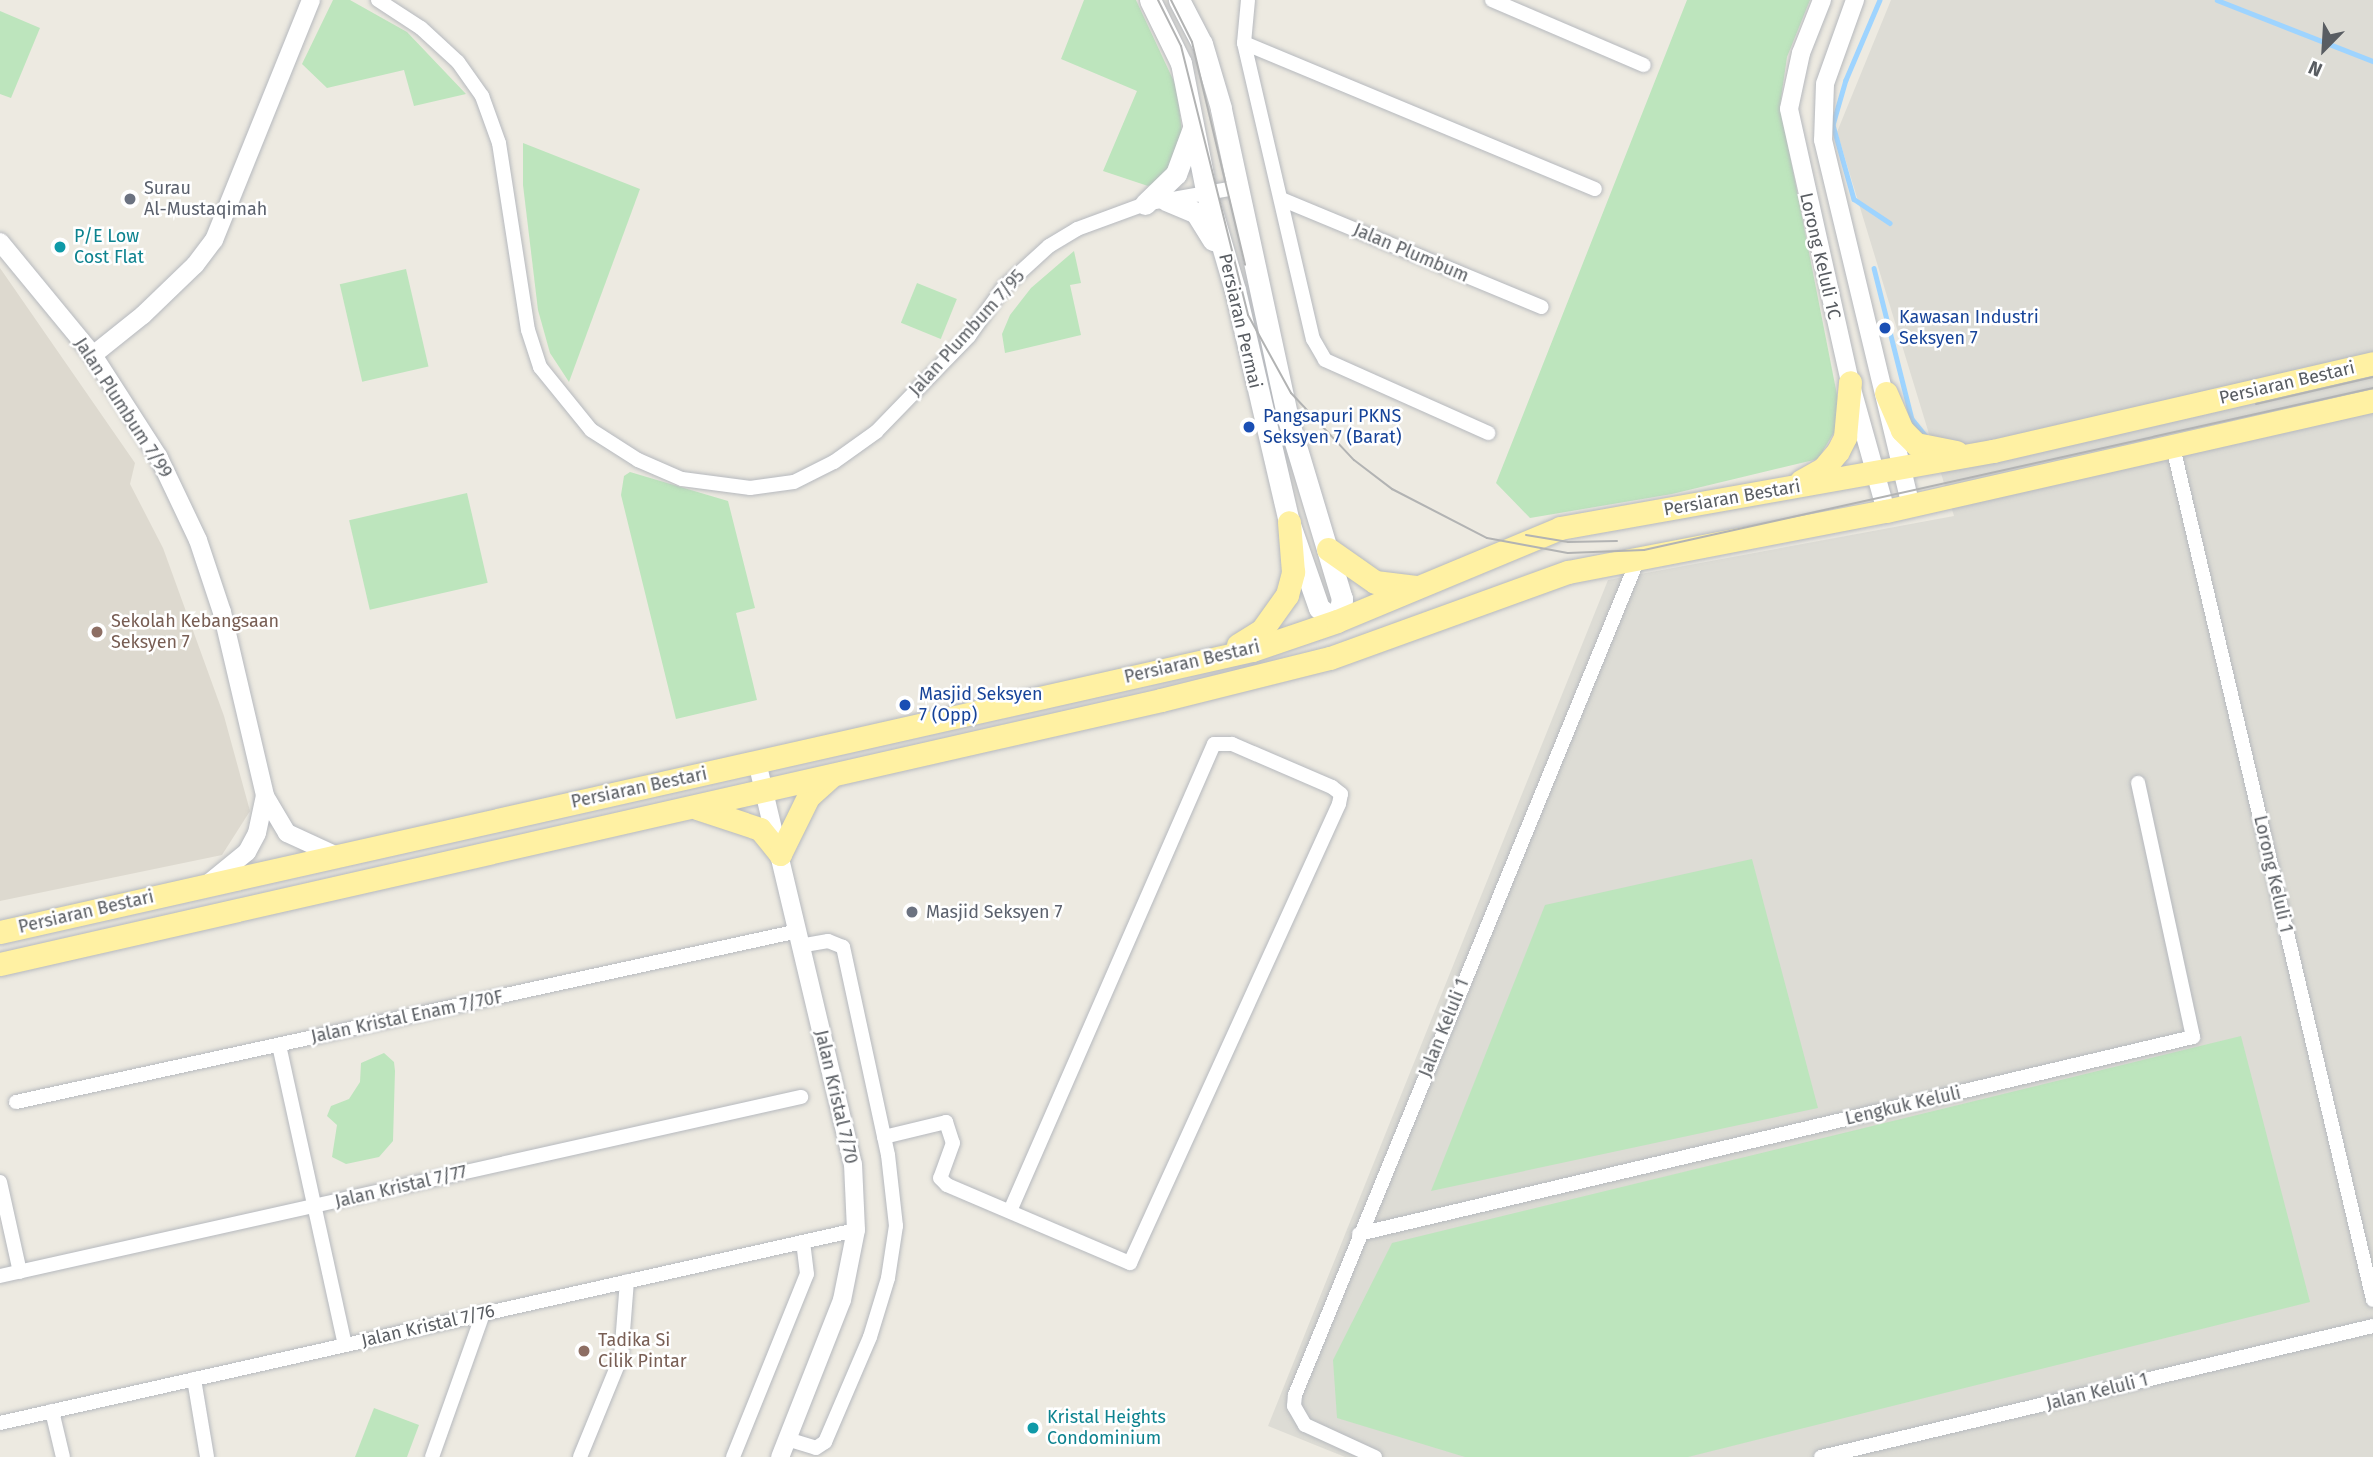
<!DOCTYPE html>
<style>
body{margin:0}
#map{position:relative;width:2373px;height:1457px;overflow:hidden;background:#edeae1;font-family:"Fira Sans",sans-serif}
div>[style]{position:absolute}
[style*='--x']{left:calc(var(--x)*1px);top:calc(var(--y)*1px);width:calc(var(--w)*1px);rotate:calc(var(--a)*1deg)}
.industrial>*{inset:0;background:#dddcd5}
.education>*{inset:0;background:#ddd9cf}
.green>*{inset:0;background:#bde5bd;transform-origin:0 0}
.stream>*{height:4.5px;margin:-2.25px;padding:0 2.25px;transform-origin:2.25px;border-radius:2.25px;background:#9ed4ff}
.roads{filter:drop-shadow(0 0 2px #b6b9be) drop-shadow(0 0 2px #b6b9be)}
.minor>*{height:14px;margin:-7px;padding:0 7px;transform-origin:7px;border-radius:7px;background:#fff}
.tertiary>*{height:18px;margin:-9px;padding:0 9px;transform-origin:9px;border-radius:9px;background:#fff}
.secondary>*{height:21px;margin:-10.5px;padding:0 10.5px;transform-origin:10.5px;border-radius:10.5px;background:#fff}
.primary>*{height:23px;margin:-11.5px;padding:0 11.5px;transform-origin:11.5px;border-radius:11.5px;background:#fff1a3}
.tram>*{height:2px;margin:-1px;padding:0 1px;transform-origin:1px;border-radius:1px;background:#b2b3b3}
.dots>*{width:19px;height:19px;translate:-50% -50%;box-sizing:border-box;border:4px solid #fff;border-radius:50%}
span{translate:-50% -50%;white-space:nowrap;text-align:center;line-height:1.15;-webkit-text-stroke:5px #fff;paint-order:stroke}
.worship-label{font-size:18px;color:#5b616d}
.left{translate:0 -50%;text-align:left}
.culture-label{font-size:18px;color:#0d838f}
.street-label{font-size:18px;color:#595d62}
.transit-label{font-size:18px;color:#164399}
.education-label{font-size:18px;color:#785e54}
.north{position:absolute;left:2289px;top:14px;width:70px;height:70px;-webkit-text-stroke:5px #fff;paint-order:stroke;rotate:204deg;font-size:19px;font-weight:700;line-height:28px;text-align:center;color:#595d62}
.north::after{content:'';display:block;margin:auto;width:24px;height:32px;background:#595d62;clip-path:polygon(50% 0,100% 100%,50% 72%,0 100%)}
</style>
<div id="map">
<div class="industrial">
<i style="clip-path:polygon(1891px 0,2373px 0,2373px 1457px,1345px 1457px,1268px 1426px,1608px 580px,1954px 516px,1837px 132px)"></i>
</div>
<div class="education">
<i style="clip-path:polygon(0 268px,135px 463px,130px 484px,163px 548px,224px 716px,250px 811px,222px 855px,0 901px)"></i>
</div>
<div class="green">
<i style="clip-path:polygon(333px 0,350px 0,407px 32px,466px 94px,414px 106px,404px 70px,327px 88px,302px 64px)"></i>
<i style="clip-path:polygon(1084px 0,1136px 0,1177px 88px,1183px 142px,1161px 180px,1148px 186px,1103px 171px,1137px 91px,1061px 59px)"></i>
<i style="clip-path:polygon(1687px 0,1810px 0,1787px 57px,1780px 105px,1840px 410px,1836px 429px,1818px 459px,1672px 494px,1530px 518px,1496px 483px)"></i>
<i style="clip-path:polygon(0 11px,40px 28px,11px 98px,0 94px)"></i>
<i style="clip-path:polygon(523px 143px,640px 189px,569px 382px,550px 353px,538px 310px,523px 185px)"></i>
<i style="clip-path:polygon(1074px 251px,1081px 283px,1070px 285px,1081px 335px,1005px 353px,1002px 334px,1010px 315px,1031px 288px)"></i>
<i style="left:406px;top:269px;width:100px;height:68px;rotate:77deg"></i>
<i style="left:917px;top:283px;width:43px;height:43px;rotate:22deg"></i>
<i style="clip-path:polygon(630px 472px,728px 501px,755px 608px,736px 613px,757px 700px,676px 719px,621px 495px,624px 476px)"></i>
<i style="left:467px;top:493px;width:92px;height:121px;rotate:77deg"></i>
<i style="clip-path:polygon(1752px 859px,1818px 1108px,1431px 1191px,1545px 905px)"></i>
<i style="clip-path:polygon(2241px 1036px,2310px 1302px,1688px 1457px,1465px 1457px,1337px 1418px,1333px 1360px,1392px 1243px)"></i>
<i style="clip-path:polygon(384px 1053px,394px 1062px,395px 1071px,393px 1141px,379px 1157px,346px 1164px,332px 1157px,337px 1125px,327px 1116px,331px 1106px,349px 1099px,360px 1082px,361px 1063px)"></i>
<i style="clip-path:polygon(374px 1408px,419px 1425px,407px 1457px,355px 1457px)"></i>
</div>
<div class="stream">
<i style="--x:1880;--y:0;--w:87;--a:113"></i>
<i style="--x:1846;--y:80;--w:47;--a:106.1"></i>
<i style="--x:1833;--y:125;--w:77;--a:74.2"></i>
<i style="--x:1854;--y:199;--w:43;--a:33.7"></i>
<i style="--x:2217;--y:0;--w:168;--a:21.4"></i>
<i style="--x:1874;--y:268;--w:156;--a:75.9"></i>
<i style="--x:1912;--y:419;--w:22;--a:51"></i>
</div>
<div class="roads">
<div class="minor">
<i style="--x:378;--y:0;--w:51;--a:33.1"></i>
<i style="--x:421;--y:28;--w:50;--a:42.6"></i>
<i style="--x:458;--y:62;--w:42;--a:54.8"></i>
<i style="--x:482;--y:96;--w:50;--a:70.1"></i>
<i style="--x:499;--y:143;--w:189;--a:81.2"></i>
<i style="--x:528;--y:330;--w:39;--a:72"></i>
<i style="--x:540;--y:367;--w:81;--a:51"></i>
<i style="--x:591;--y:430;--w:56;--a:32.6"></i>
<i style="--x:638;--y:460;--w:48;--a:23.4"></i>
<i style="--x:682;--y:479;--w:69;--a:7.5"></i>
<i style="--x:750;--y:488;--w:44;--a:-7.8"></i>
<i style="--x:794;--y:482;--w:45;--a:-26.6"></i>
<i style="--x:834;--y:462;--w:52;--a:-35.5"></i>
<i style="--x:876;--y:432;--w:134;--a:-45.9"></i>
<i style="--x:969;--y:336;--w:60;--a:-54.5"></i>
<i style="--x:1004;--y:287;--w:61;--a:-42.3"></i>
<i style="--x:1049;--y:246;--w:33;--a:-31"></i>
<i style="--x:1077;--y:229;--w:72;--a:-20.2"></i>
<i style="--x:1145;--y:204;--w:97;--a:-10.1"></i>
<i style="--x:1248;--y:0;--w:43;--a:95.3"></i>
<i style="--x:1244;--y:43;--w:304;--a:76.9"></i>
<i style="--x:1313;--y:339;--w:24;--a:60"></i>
<i style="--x:1325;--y:360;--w:179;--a:24.1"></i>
<i style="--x:1492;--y:0;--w:165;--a:23.2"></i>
<i style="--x:1244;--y:43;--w:380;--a:22.6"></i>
<i style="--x:1281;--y:199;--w:282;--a:22.5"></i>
<i style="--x:2173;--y:447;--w:876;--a:76.8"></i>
<i style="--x:279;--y:1045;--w:307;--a:77.6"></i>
<i style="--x:16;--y:1102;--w:800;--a:-12.33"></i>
<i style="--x:884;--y:1137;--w:64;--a:-13.6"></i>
<i style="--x:946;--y:1122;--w:22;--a:72"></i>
<i style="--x:953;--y:1143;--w:37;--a:110"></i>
<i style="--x:940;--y:1178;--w:10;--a:45"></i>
<i style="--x:947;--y:1185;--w:199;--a:23.1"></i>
<i style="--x:1130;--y:1263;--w:504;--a:-65.52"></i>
<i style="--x:1339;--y:804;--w:10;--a:-79"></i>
<i style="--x:1341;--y:794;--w:11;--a:-142"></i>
<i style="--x:1332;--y:787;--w:109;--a:-156.7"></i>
<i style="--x:1232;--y:744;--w:18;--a:180"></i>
<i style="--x:1214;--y:744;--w:510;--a:113.6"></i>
<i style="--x:0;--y:1182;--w:92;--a:77.5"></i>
<i style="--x:1359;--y:1234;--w:857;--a:-13.29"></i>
<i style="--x:2193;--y:1037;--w:260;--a:-102.2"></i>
<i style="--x:0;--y:1276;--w:821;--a:-12.6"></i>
<i style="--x:194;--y:1379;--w:79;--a:80.5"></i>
<i style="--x:52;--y:1411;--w:47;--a:76.6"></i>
<i style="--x:0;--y:1423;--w:877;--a:-12.71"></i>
<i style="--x:787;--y:1439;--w:30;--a:17"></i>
<i style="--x:816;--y:1448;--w:11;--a:-34"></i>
<i style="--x:825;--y:1442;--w:114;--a:-66.8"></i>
<i style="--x:870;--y:1337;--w:62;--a:-73"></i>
<i style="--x:888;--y:1278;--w:53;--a:-81.3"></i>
<i style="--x:896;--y:1226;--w:71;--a:-96.4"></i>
<i style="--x:888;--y:1155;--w:213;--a:-102.2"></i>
<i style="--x:843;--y:947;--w:16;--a:-158"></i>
<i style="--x:828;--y:941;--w:27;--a:170"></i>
<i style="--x:432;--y:1457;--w:152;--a:-70.4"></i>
<i style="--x:580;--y:1457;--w:108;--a:-67.7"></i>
<i style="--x:621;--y:1357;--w:76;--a:-85.5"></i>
<i style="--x:733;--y:1457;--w:197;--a:-68"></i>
<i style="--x:807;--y:1274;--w:32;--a:-97"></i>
<i style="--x:1375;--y:1457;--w:77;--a:-155.4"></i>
<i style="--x:1305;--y:1425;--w:22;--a:-120"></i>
<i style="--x:1294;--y:1406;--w:11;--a:-85"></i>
<i style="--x:1295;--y:1395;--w:904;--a:-67.69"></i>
<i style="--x:1821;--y:1457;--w:567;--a:-13.35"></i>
</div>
<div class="tertiary">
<i style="--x:1822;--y:0;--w:57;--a:111.6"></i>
<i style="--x:1801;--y:53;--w:57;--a:102.1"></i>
<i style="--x:1789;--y:109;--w:280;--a:77.4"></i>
<i style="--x:1850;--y:382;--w:134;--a:74.4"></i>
<i style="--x:1855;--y:0;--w:89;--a:109.7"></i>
<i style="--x:1825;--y:84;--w:56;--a:92"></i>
<i style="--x:1823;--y:140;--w:376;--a:76.5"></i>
<i style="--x:0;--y:242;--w:146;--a:50.5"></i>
<i style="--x:93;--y:355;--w:122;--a:57.3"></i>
<i style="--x:159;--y:458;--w:91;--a:64.6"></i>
<i style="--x:198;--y:540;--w:76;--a:71.6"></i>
<i style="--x:222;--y:612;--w:189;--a:76.8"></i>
<i style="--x:265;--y:796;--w:43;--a:59.3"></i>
<i style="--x:287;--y:833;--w:53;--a:24.6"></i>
<i style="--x:93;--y:355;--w:64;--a:-38.7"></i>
<i style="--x:143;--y:315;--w:72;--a:-43.9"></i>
<i style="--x:195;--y:265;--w:31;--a:-53"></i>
<i style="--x:214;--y:240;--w:259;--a:-68"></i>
<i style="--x:757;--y:762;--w:413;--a:76.6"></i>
<i style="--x:853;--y:1164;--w:66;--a:87.4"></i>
<i style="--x:856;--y:1230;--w:71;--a:101.3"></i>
<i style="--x:842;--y:1300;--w:169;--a:111.5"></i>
<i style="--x:209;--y:883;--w:49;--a:-39.2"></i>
<i style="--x:247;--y:852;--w:21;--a:-62"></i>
<i style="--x:257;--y:833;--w:38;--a:-78"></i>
</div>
<div class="secondary">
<i style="--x:1150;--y:0;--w:70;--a:63.8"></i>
<i style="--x:1181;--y:63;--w:130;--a:78.9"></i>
<i style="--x:1206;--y:191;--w:103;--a:73.7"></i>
<i style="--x:1235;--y:290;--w:238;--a:76.9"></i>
<i style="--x:1289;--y:522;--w:91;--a:70.8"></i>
<i style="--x:1319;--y:608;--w:22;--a:36"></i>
<i style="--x:1337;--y:621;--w:23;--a:-77"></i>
<i style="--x:1342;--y:599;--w:188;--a:-106.7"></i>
<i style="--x:1288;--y:419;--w:318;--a:-102.2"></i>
<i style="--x:1221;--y:108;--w:67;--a:-106.5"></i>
<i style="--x:1202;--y:44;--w:50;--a:-117.6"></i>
<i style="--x:1166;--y:200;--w:33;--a:23"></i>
<i style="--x:1196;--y:213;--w:32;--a:58"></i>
<i style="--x:1145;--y:204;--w:43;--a:-44.1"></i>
<i style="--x:1176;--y:174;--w:49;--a:-69.7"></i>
</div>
<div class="primary">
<i style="--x:1886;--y:393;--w:40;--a:66.6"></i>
<i style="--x:1902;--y:430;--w:20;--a:45"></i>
<i style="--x:1916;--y:444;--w:41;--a:11.3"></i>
<i style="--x:1801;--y:481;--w:25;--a:-29"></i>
<i style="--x:1823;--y:469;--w:23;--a:-50"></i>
<i style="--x:1838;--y:451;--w:16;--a:-63"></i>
<i style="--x:1845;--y:437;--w:55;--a:-84.8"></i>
<i style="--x:1328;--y:549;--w:57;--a:35.1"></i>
<i style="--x:1375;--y:582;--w:41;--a:7"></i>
<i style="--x:1238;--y:645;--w:28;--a:-32"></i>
<i style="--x:1262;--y:630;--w:43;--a:-54.5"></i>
<i style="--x:1287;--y:595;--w:24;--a:-75"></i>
<i style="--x:1293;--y:572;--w:50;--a:-94.6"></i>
<i style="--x:697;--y:808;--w:66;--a:18.4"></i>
<i style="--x:760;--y:829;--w:32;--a:51"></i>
<i style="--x:780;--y:854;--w:64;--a:-63.8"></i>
<i style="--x:808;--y:797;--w:31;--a:-42"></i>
<i style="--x:0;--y:932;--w:1283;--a:-12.69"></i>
<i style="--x:1252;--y:650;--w:90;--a:-18.8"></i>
<i style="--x:1337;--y:621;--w:242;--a:-22.6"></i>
<i style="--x:1560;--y:528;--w:440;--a:-10.1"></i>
<i style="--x:1993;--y:451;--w:390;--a:-13"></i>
<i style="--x:0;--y:964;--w:1191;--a:-12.81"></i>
<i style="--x:1161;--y:700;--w:174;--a:-14"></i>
<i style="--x:1330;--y:658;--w:253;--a:-19.9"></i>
<i style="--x:1568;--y:572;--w:324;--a:-10.9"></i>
<i style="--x:1886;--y:511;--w:499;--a:-12.8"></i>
</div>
</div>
<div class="tram">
<i style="--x:1158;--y:0;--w:51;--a:63.4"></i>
<i style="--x:1181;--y:46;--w:277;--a:76"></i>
<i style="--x:1248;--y:315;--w:89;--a:61.1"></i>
<i style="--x:1291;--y:393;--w:92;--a:46.8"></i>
<i style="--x:1354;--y:460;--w:48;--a:37.3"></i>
<i style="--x:1392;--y:489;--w:107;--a:27.3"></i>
<i style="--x:1487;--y:538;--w:82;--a:10.5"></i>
<i style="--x:1568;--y:553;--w:76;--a:-2.3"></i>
<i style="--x:1644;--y:550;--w:747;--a:-12.53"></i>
<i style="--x:1171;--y:0;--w:47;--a:63.4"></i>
<i style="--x:1192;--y:42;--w:229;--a:76.6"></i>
<i style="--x:2256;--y:404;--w:120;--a:-13"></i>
<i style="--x:1526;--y:535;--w:43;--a:9.5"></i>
<i style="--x:1568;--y:542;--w:49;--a:-1.2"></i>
</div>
<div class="dots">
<i style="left:130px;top:199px;background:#6b7280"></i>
<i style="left:60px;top:247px;background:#0f9aa8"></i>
<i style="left:1885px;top:328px;background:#1a4fb4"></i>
<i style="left:1249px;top:427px;background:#1a4fb4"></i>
<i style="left:97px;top:632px;background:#8d6e63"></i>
<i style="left:905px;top:705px;background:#1a4fb4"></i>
<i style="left:912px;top:912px;background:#6b7280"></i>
<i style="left:584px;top:1351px;background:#8d6e63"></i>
<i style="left:1033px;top:1428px;background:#0f9aa8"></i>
</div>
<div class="worship-label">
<span class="left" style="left:144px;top:199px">Surau<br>Al-Mustaqimah</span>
<span class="left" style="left:926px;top:912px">Masjid Seksyen 7</span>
</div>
<div class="culture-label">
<span class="left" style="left:74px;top:247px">P/E Low<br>Cost Flat</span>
<span class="left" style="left:1047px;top:1428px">Kristal Heights<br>Condominium</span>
</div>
<div class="street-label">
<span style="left:1411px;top:253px;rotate:23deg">Jalan Plumbum</span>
<span style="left:1820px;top:256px;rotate:77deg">Lorong Keluli 1C</span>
<span style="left:1240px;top:321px;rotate:77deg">Persiaran Permai</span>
<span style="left:967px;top:333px;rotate:-48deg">Jalan Plumbum 7/95</span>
<span style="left:2287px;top:383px;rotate:-13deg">Persiaran Bestari</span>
<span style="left:123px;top:408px;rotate:57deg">Jalan Plumbum 7/99</span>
<span style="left:1732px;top:498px;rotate:-10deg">Persiaran Bestari</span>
<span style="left:1192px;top:662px;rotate:-13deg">Persiaran Bestari</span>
<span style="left:639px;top:788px;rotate:-12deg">Persiaran Bestari</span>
<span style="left:2273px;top:874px;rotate:77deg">Lorong Keluli 1</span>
<span style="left:86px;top:912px;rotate:-13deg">Persiaran Bestari</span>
<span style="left:407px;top:1017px;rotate:-12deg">Jalan Kristal Enam 7/70F</span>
<span style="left:1444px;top:1028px;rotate:-68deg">Jalan Keluli 1</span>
<span style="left:836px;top:1097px;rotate:77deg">Jalan Kristal 7/70</span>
<span style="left:1903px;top:1106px;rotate:-13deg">Lengkuk Keluli</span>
<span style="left:401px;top:1187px;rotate:-13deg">Jalan Kristal 7/77</span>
<span style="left:428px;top:1326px;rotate:-13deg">Jalan Kristal 7/76</span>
<span style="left:2097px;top:1392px;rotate:-14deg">Jalan Keluli 1</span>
</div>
<div class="transit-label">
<span class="left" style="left:1899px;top:328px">Kawasan Industri<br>Seksyen 7</span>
<span class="left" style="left:1263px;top:427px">Pangsapuri PKNS<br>Seksyen 7 (Barat)</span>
<span class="left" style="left:919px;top:705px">Masjid Seksyen<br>7 (Opp)</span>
</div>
<div class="education-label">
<span class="left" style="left:111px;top:632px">Sekolah Kebangsaan<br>Seksyen 7</span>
<span class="left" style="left:598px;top:1351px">Tadika Si<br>Cilik Pintar</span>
</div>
<div class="north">N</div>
</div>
